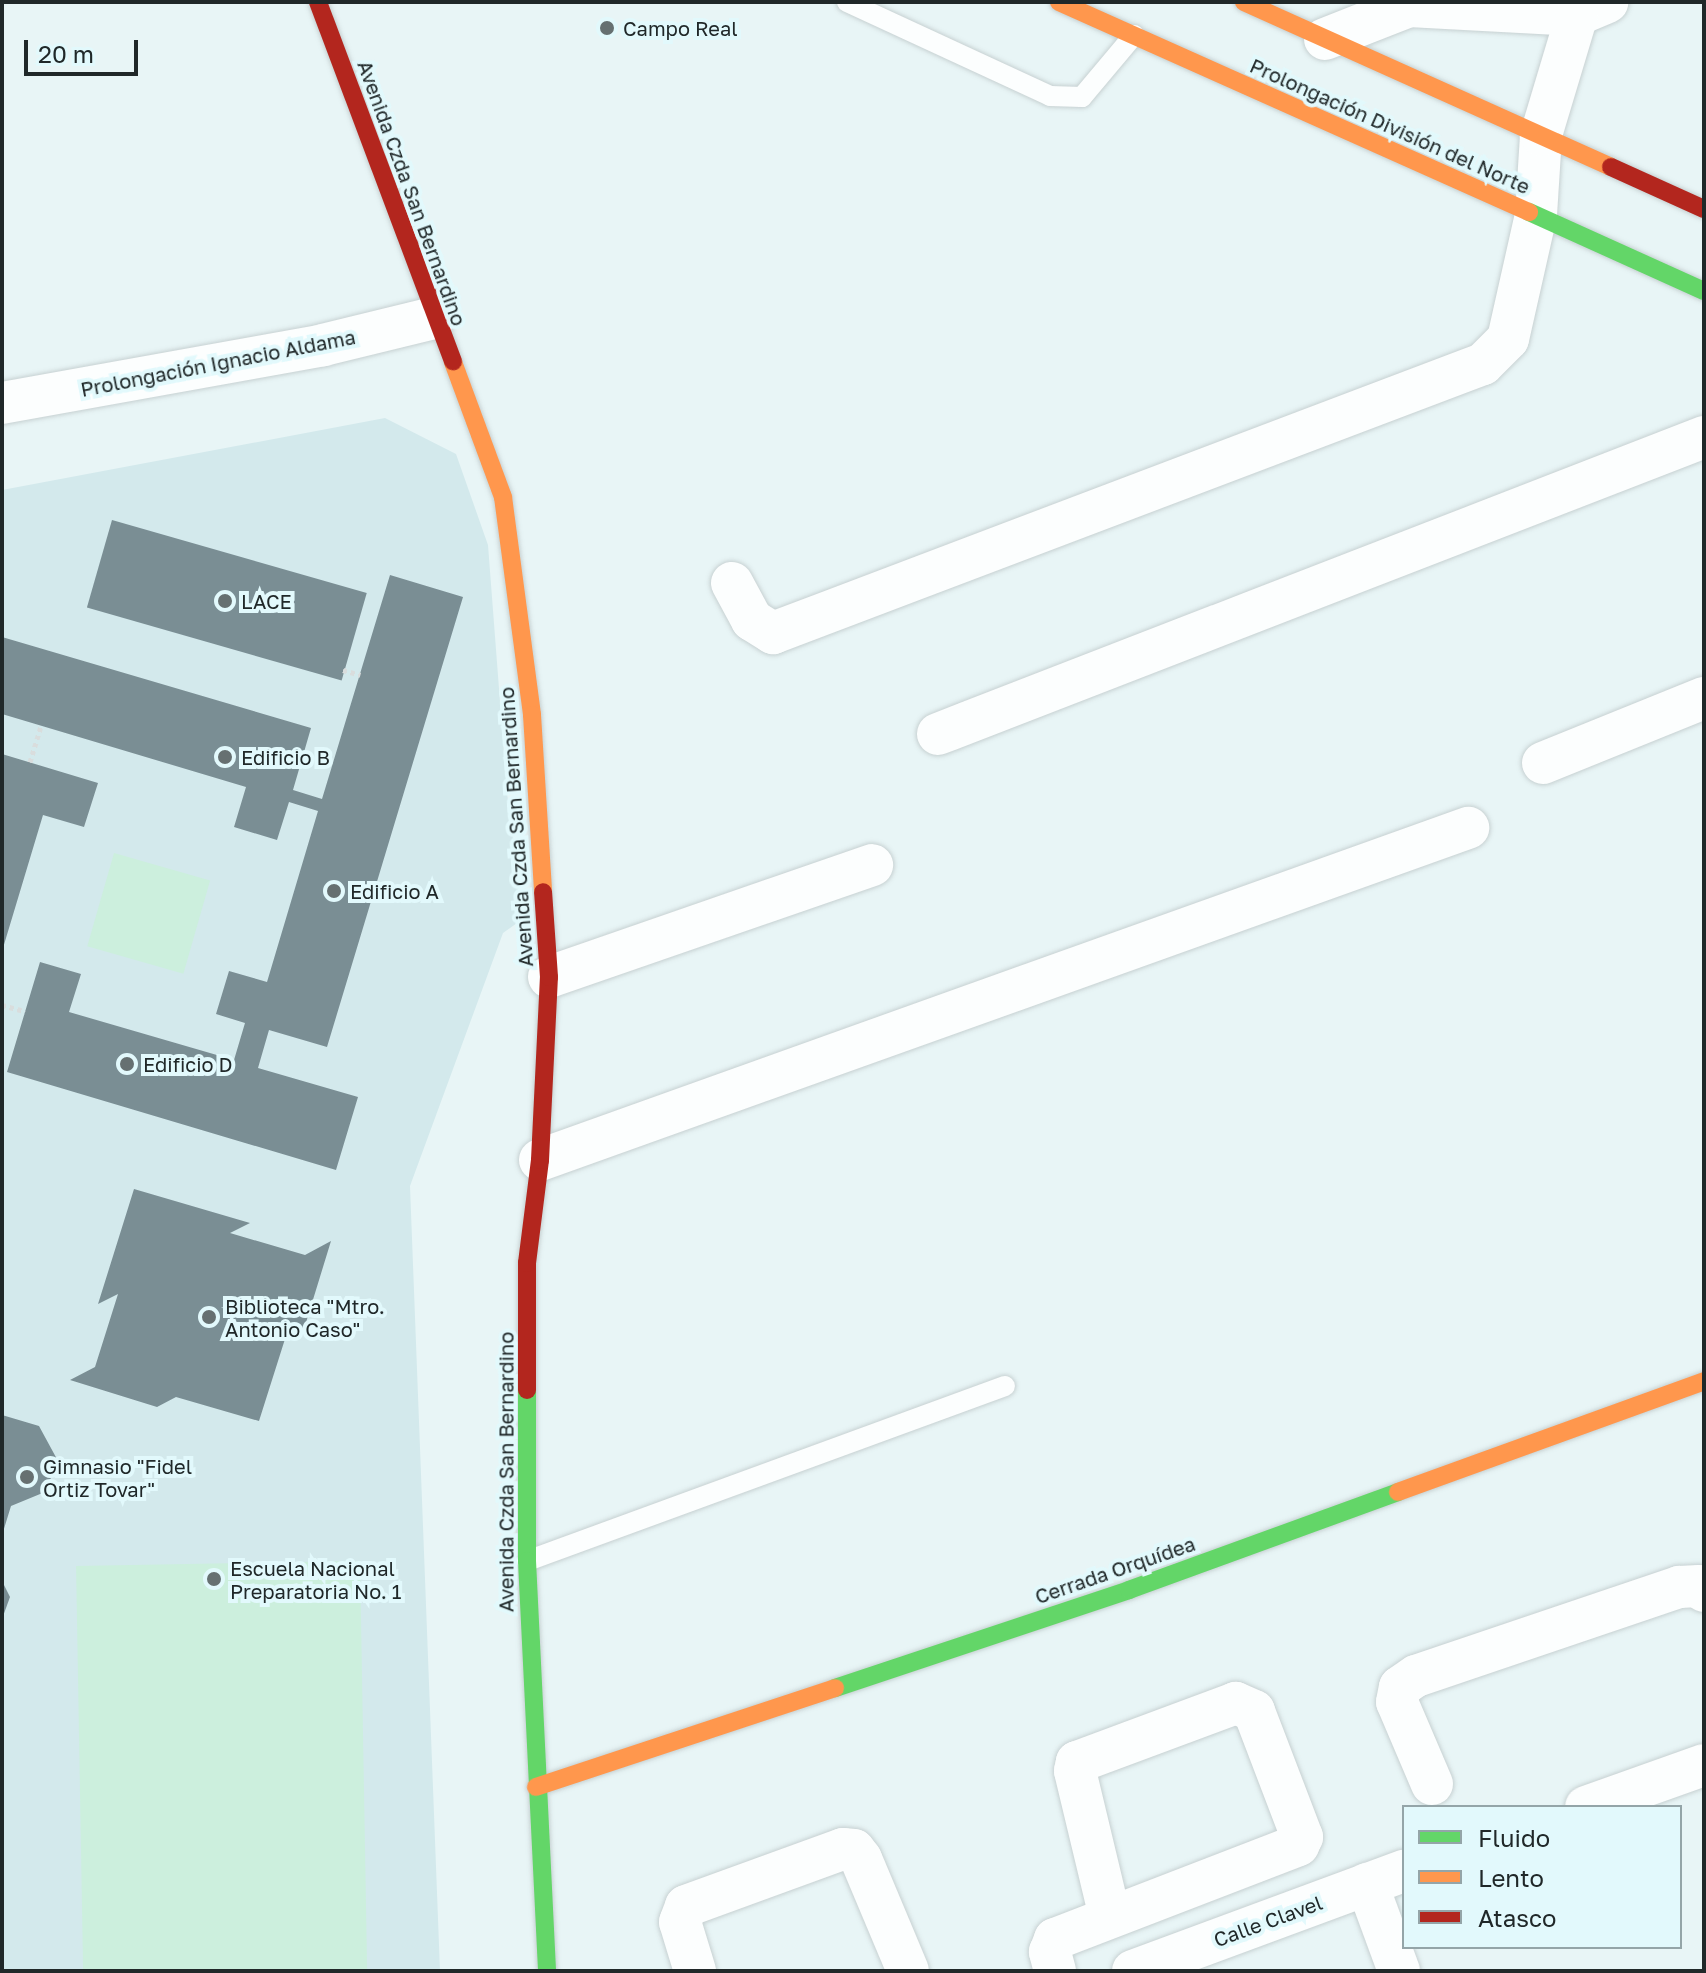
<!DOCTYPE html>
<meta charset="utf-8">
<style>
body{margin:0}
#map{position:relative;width:1706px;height:1973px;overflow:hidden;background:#e8f5f6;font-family:"Golos Text",sans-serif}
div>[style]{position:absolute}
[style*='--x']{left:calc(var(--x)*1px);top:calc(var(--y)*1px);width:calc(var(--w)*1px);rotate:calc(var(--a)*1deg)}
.built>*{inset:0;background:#d3e9ec}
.green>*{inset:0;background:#ccefdd;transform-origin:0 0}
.building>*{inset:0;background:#7a8e94;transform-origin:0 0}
.path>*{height:5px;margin-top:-2.5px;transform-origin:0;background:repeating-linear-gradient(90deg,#d9dddd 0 4px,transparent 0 8px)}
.roads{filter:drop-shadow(0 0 2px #c7d1d2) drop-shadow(0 0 2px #c7d1d2)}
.lane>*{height:20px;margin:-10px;padding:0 10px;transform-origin:10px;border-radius:10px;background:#fcfefe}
.street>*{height:42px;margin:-21px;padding:0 21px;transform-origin:21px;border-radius:21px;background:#fcfefe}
.fast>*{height:18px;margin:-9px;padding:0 9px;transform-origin:9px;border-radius:9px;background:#63d668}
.slow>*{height:18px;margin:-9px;padding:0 9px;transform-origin:9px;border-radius:9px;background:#ff974d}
.jam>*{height:18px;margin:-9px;padding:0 9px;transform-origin:9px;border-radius:9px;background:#b3261e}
.dots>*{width:22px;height:22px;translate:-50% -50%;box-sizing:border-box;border:4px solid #e2f9fc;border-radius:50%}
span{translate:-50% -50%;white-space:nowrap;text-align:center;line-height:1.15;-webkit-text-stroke:8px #e2f9fc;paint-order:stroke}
.poi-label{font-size:20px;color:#202829}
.left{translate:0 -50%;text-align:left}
.street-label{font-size:20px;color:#202829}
.frame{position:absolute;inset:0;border:4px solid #202829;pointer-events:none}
.legend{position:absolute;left:1402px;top:1805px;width:280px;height:144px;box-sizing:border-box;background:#e2f9fc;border:2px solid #94a5a8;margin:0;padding:10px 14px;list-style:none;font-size:24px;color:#202829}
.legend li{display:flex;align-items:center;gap:16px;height:40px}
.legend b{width:40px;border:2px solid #94a5a8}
.scale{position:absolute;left:24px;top:40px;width:114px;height:36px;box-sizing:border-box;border:4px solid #202829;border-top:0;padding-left:10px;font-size:24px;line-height:28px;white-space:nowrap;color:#202829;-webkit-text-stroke:6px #e2f9fc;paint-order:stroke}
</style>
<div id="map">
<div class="built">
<i style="clip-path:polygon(385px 418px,456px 454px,488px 545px,507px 793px,524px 918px,503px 933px,410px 1186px,440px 1971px,2px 1971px,2px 490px)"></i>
</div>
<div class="green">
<i style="left:114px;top:853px;width:100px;height:97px;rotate:16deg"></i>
<i style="left:360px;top:1561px;width:410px;height:284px;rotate:89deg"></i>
</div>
<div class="building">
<i style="left:112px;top:520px;width:265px;height:91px;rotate:16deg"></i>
<i style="clip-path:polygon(390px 575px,463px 597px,327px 1047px,269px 1030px,258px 1068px,358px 1097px,336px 1170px,7px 1072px,40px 962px,81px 974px,69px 1012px,234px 1060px,245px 1023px,216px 1014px,229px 971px,267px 982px,318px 811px,289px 802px,277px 840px,234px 827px,246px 787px,2px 714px,2px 637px,311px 728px,293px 790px,322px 799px)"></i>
<i style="clip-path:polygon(2px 754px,98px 783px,84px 827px,43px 815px,3px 948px)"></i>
<i style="clip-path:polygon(134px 1189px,250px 1223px,230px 1233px,305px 1255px,331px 1241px,304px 1329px,285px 1339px,259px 1421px,176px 1397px,157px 1407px,70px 1380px,95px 1367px,118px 1294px,98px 1304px)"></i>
<i style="clip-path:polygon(2px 1415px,39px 1426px,58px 1461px,45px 1492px,11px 1506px,3px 1532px)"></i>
<i style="clip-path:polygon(2px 1581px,10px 1597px,2px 1619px)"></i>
</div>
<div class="path">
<i style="--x:343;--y:670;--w:18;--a:16"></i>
<i style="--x:30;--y:762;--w:39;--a:-73"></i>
<i style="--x:2;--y:1005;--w:24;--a:15"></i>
</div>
<div class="roads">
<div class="lane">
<i style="--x:847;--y:2;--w:224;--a:24.8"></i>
<i style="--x:1050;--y:96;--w:32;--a:2"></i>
<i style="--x:1082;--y:97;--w:81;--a:-50"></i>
<i style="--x:527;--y:1561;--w:509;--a:-20.11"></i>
</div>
<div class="street">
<i style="--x:1325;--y:39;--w:90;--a:-21.4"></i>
<i style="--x:1409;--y:6;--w:168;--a:3.1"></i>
<i style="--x:1577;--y:15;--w:33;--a:-23"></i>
<i style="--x:2;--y:403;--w:326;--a:-10.2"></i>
<i style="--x:323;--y:345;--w:114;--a:-13.7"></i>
<i style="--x:732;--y:583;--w:42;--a:61.6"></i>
<i style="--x:752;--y:620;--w:25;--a:32"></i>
<i style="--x:773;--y:633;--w:759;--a:-20.75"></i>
<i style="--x:1483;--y:364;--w:35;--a:-45"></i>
<i style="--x:1508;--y:339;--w:127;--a:-77.3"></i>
<i style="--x:1536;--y:215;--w:80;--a:-86.4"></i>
<i style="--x:1541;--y:135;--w:125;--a:-73.3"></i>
<i style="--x:938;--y:734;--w:822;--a:-21.19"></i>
<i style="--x:1543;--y:763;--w:174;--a:-22"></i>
<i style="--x:549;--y:977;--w:342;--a:-19.1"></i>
<i style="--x:540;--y:1160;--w:986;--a:-19.69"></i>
<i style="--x:1432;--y:1784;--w:89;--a:-113.1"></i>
<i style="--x:1397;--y:1702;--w:15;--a:-79"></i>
<i style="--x:1400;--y:1687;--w:19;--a:-35"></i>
<i style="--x:1416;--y:1676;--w:278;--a:-18.7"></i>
<i style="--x:1679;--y:1587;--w:20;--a:-3"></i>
<i style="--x:1699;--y:1586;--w:7;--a:45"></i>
<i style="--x:1586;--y:1807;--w:125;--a:-19.6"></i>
<i style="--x:1367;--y:1884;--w:93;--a:69.8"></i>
<i style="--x:695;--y:1971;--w:51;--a:-107"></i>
<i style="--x:680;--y:1922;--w:17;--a:-69"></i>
<i style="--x:686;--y:1906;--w:167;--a:-20"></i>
<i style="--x:843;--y:1849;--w:11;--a:5"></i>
<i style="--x:854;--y:1850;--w:11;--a:52"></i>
<i style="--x:861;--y:1859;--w:121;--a:67.2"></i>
<i style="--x:1055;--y:1971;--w:20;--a:-105"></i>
<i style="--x:1050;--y:1952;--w:14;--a:-69"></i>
<i style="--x:1055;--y:1939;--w:261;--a:-21.1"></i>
<i style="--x:1298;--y:1845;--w:9;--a:-63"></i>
<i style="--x:1302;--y:1837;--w:135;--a:-110.9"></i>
<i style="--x:1254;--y:1711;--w:20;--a:-156"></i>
<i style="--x:1236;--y:1703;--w:170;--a:159.6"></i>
<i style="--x:1077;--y:1762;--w:9;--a:103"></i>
<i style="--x:1075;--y:1771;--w:150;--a:76.5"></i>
<i style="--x:1133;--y:1971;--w:289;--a:-20.3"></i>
</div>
<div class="fast">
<i style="--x:1529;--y:212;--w:192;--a:24.3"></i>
<i style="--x:527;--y:1390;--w:171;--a:90"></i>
<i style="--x:527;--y:1561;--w:410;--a:87.2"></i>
<i style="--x:835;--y:1688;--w:310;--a:-18.4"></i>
<i style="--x:1129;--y:1590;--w:286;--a:-20"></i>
</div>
<div class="slow">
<i style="--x:1059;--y:2;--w:515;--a:24.08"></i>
<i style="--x:1244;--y:2;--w:402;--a:24.2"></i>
<i style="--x:453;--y:362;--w:144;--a:69.7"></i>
<i style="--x:503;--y:497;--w:220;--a:82.4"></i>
<i style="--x:532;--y:715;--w:177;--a:86.4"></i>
<i style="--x:1398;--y:1492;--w:326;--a:-19.9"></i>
<i style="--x:536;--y:1787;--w:315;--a:-18.3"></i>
</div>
<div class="jam">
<i style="--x:318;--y:2;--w:384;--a:69.4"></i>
<i style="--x:1611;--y:167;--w:102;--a:24.3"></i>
<i style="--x:527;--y:1390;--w:127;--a:-90"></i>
<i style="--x:527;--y:1263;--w:104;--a:-82.8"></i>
<i style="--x:540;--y:1160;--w:183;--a:-87.2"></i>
<i style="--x:549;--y:977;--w:85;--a:-94"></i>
</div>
</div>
<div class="dots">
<i style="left:607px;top:28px;background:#667071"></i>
<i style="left:225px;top:601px;background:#667071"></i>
<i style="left:225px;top:757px;background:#667071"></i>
<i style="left:334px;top:891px;background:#667071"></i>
<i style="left:127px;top:1064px;background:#667071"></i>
<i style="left:209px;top:1317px;background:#667071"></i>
<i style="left:27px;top:1477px;background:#667071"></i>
<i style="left:214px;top:1579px;background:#667071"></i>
</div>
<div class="poi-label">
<span class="left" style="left:623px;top:28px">Campo Real</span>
<span class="left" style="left:241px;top:601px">LACE</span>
<span class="left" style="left:241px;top:757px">Edificio B</span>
<span class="left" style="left:350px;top:891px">Edificio A</span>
<span class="left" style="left:143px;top:1064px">Edificio D</span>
<span class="left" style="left:225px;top:1318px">Biblioteca "Mtro.<br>Antonio Caso"</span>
<span class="left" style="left:43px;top:1478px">Gimnasio "Fidel<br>Ortiz Tovar"</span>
<span class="left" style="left:230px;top:1580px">Escuela Nacional<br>Preparatoria No. 1</span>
</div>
<div class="street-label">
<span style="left:1390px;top:126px;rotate:24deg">Prolongación División del Norte</span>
<span style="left:412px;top:193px;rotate:70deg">Avenida Czda San Bernardino</span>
<span style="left:218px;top:363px;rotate:-11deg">Prolongación Ignacio Aldama</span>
<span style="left:516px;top:827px;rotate:-94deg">Avenida Czda San Bernardino</span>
<span style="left:506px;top:1472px;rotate:-90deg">Avenida Czda San Bernardino</span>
<span style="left:1115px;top:1570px;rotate:-19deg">Cerrada Orquídea</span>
<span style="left:1268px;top:1921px;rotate:-20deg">Calle Clavel</span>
</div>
<div class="frame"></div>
<ul class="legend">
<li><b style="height:10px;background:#63d668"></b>Fluido</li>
<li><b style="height:10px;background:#ff974d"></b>Lento</li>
<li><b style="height:10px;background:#b3261e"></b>Atasco</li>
</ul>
<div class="scale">20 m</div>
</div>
